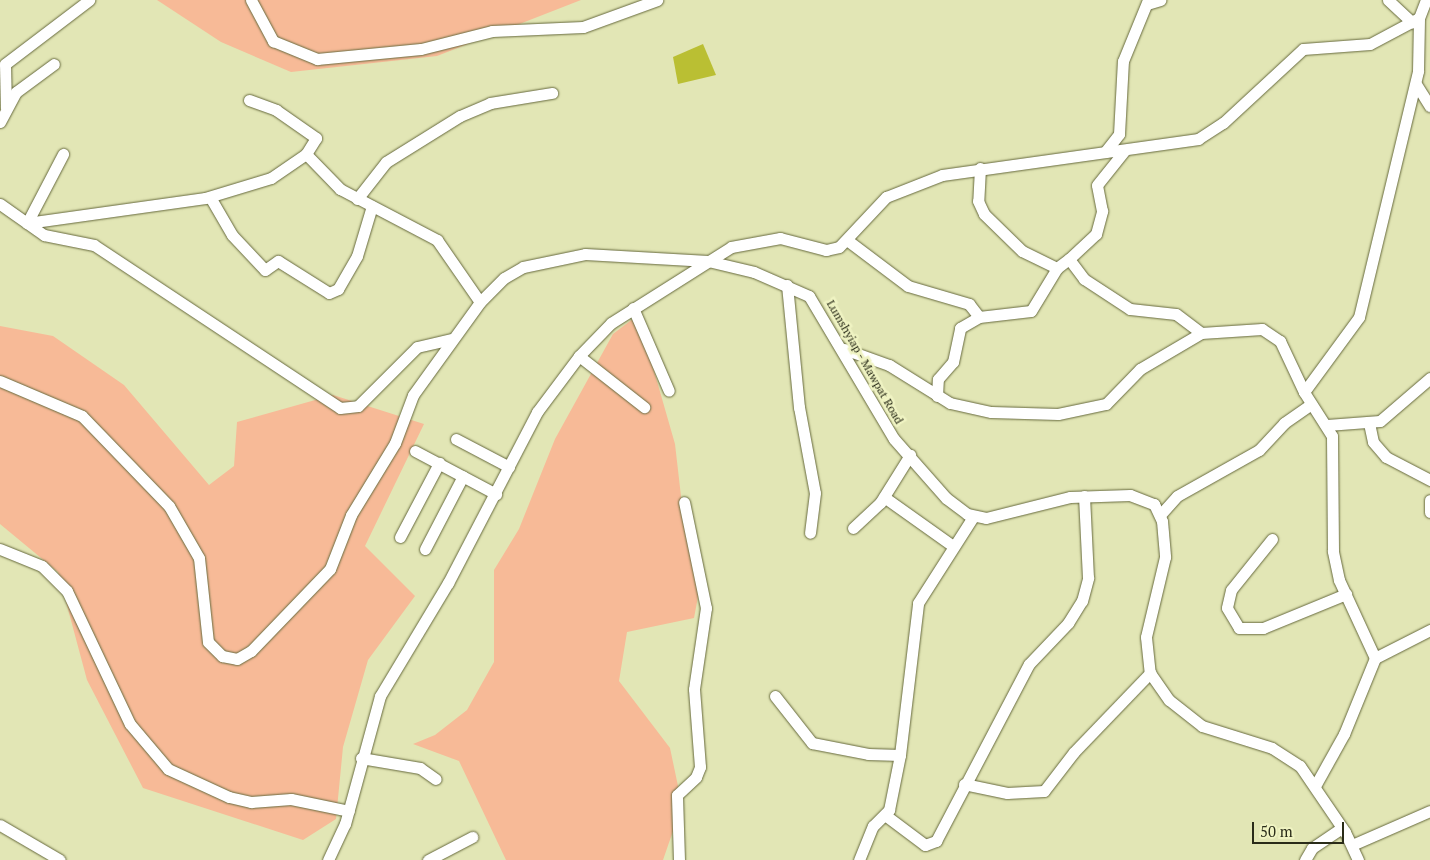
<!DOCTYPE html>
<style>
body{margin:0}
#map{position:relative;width:1430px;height:860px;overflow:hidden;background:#e2e6b5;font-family:"PT Serif",serif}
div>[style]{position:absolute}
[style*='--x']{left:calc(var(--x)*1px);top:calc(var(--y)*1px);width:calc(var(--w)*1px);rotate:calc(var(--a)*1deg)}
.green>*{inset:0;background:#f7ba97}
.water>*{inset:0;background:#babf33}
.roads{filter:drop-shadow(0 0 1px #66693d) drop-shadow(0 0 1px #66693d)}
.minor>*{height:11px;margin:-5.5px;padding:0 5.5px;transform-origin:5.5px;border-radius:5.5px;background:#fff}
span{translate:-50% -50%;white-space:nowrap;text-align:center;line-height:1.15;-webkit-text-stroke:5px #eff3c2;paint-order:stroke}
.street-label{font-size:12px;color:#292b18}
.scale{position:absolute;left:1252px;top:822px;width:92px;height:22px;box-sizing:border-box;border:2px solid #292b18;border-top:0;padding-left:6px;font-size:15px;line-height:18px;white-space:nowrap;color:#292b18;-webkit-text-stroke:4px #eff3c2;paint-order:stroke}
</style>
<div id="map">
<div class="green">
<i style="clip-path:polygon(157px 0,581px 0,437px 56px,291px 72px,221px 42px)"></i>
<i style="clip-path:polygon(638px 315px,675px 444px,682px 505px,700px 586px,694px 618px,627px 632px,619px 681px,670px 748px,682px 805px,663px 860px,506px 860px,459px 761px,413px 744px,435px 735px,467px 710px,494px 662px,494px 570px,519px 529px,555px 439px,613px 334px)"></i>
<i style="clip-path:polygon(0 326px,53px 336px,124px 385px,209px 485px,234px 466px,237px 422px,333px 395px,424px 424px,365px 546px,415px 596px,368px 660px,343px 747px,336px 819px,303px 840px,143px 788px,87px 680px,58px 572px,0 524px)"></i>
</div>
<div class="water">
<i style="clip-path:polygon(703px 44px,716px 75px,678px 84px,673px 57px)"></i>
</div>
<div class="roads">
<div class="minor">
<i style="--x:251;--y:0;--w:47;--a:61.8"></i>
<i style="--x:273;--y:41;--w:48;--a:22.2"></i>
<i style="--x:317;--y:59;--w:104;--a:-5.5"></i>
<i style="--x:421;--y:49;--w:73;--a:-14.2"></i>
<i style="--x:492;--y:31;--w:91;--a:-2.5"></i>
<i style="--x:583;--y:27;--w:79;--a:-20"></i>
<i style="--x:1388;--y:0;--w:33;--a:43"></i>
<i style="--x:1147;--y:4;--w:14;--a:-17"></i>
<i style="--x:1416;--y:84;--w:26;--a:58"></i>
<i style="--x:249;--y:100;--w:29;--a:20"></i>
<i style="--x:276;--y:110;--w:49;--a:35"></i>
<i style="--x:316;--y:138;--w:19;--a:122"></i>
<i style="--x:6;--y:108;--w:44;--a:-91.3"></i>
<i style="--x:5;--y:64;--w:106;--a:-37.3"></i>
<i style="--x:0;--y:122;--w:34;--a:-62"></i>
<i style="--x:16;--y:92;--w:47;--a:-36.4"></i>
<i style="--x:1105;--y:152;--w:23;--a:-52"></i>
<i style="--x:1119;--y:134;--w:73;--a:-86.9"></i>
<i style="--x:1123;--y:61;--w:66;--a:-67.7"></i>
<i style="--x:980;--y:168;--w:33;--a:93"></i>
<i style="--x:978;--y:201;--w:14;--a:65"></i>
<i style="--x:984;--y:214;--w:53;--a:44.2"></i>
<i style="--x:1022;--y:251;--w:39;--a:26"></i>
<i style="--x:210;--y:197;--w:44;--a:59.9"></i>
<i style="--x:232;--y:235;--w:48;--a:46.7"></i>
<i style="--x:265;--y:270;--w:16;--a:-35"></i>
<i style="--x:278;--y:261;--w:60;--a:32.1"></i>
<i style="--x:329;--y:293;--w:10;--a:-24"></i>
<i style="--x:338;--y:289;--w:38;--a:-60"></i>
<i style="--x:357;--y:256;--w:52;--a:-73.3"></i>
<i style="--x:357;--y:199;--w:47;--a:-51.9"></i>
<i style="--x:386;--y:162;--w:87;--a:-31.9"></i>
<i style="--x:460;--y:116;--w:33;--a:-23"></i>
<i style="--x:490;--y:103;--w:63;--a:-9.2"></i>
<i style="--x:0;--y:204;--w:54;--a:35.2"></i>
<i style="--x:44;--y:235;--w:51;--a:11.3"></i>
<i style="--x:94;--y:245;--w:295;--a:33.5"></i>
<i style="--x:340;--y:408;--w:18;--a:-6"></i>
<i style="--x:358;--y:406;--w:83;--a:-45"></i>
<i style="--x:417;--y:347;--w:36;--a:-13"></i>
<i style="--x:27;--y:223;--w:180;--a:-8"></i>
<i style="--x:205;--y:198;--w:69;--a:-16.9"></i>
<i style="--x:271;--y:178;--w:42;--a:-34.4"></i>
<i style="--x:306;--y:154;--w:49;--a:45.8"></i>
<i style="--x:340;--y:189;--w:110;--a:27.7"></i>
<i style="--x:437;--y:240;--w:75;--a:55.3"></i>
<i style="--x:27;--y:223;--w:78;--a:-62.4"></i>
<i style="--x:847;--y:240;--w:76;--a:37"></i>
<i style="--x:908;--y:286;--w:64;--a:16.4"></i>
<i style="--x:969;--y:304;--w:16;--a:52"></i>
<i style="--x:1069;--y:259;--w:37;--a:-43"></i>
<i style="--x:1096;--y:234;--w:24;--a:-75"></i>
<i style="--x:1102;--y:211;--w:26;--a:-101"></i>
<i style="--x:1097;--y:185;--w:45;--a:-51.3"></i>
<i style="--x:787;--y:285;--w:123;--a:84.4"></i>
<i style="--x:799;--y:407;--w:87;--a:79.5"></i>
<i style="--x:815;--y:493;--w:40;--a:97.1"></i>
<i style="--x:633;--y:308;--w:90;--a:66.6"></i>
<i style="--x:844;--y:349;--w:48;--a:19.6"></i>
<i style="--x:889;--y:365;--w:72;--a:31.9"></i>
<i style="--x:950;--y:403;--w:42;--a:12.4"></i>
<i style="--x:991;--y:412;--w:67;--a:1.7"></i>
<i style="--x:1058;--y:414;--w:49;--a:-11.8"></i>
<i style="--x:1106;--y:404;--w:49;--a:-45.8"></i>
<i style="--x:1140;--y:369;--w:71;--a:-30.5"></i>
<i style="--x:1201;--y:333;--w:61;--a:-3.8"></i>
<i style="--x:1262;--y:329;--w:22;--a:34"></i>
<i style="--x:1280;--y:341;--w:56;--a:64.8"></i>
<i style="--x:579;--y:356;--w:83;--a:38.1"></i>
<i style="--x:0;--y:381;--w:89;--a:23.1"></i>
<i style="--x:82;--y:416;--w:125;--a:46"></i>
<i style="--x:169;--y:506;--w:60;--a:60"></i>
<i style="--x:199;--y:558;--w:84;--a:83.9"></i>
<i style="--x:208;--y:642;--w:20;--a:45"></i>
<i style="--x:222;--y:656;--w:15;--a:11"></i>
<i style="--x:237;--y:659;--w:16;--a:-30"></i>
<i style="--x:251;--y:651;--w:114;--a:-46.1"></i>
<i style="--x:330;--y:569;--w:58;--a:-68.7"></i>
<i style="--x:351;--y:515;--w:84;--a:-58.6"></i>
<i style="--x:395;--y:443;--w:51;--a:-69.4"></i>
<i style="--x:413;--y:395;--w:115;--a:-54.2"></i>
<i style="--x:480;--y:302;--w:34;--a:-45"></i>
<i style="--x:504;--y:278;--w:22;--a:-30"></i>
<i style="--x:523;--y:267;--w:63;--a:-11.8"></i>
<i style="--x:585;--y:254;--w:123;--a:3.3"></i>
<i style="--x:708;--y:261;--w:47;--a:13.4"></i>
<i style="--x:754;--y:272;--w:60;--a:23.6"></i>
<i style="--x:809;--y:296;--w:166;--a:59.3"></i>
<i style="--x:894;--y:439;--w:79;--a:48.6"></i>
<i style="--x:946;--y:498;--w:26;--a:37"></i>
<i style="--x:967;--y:514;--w:19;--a:12"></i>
<i style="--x:986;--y:518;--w:87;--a:-14"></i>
<i style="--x:1070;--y:497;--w:60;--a:-1.9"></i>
<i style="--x:1130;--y:495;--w:26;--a:21"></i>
<i style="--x:1154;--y:504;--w:19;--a:65"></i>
<i style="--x:1162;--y:521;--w:36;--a:85"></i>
<i style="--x:1165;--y:557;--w:82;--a:103.4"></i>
<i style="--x:1146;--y:637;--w:36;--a:84"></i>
<i style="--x:1150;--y:673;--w:33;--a:55"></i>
<i style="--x:1169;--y:700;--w:42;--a:38.2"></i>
<i style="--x:1202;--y:726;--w:73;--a:17.4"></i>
<i style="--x:1272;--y:748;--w:33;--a:33"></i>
<i style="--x:1300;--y:766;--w:80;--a:55.7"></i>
<i style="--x:1345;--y:832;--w:31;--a:65"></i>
<i style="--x:937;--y:396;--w:17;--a:-87"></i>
<i style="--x:938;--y:379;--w:23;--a:-49"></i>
<i style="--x:953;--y:362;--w:35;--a:-78"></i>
<i style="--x:960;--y:328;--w:22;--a:-30"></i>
<i style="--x:979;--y:317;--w:52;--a:-6.6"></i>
<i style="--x:1031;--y:311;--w:50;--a:-58.8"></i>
<i style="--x:1057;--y:268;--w:15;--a:-37"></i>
<i style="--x:1069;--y:259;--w:25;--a:53"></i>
<i style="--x:1084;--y:279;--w:55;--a:33.1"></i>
<i style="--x:1130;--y:309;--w:46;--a:6.2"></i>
<i style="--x:1176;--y:314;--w:31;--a:37"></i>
<i style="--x:1369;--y:423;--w:19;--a:78"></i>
<i style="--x:1373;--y:442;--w:20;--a:49"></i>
<i style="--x:1386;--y:457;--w:50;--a:27.6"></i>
<i style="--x:1327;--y:425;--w:53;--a:-4.3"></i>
<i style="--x:1380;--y:421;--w:66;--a:-40.7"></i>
<i style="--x:456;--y:439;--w:60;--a:27.8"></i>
<i style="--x:415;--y:451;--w:92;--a:28"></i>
<i style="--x:884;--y:497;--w:85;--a:35.4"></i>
<i style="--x:1430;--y:500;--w:12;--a:90"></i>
<i style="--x:1160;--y:515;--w:25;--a:-48"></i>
<i style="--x:1177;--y:496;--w:94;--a:-29.3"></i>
<i style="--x:1259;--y:450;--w:37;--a:-47"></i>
<i style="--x:1284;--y:423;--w:32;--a:-35"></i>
<i style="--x:853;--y:528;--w:37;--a:-43"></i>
<i style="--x:880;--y:503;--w:57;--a:-58"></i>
<i style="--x:400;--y:537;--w:84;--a:-62.2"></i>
<i style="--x:1272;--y:539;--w:65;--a:128.8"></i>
<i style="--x:1231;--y:590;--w:18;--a:103"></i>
<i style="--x:1227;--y:608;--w:23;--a:59"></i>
<i style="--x:1239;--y:628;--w:24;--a:0"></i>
<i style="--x:1263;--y:628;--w:90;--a:-22.3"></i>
<i style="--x:0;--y:549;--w:45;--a:22"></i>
<i style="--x:42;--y:566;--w:35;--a:45"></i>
<i style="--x:67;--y:591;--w:147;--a:64.7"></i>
<i style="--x:130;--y:724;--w:59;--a:49.8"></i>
<i style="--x:168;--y:769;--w:67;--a:24.7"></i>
<i style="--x:229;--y:797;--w:23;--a:13"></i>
<i style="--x:251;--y:802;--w:40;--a:-4.3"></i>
<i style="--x:291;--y:799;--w:59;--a:11.7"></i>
<i style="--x:425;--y:549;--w:82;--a:-62.5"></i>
<i style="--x:1375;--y:658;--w:62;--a:-27"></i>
<i style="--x:775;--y:696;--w:60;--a:51.8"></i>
<i style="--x:812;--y:743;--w:57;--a:11.1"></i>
<i style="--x:868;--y:754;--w:32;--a:2"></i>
<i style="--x:361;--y:758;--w:60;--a:9.6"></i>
<i style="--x:420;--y:768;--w:19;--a:35"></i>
<i style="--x:964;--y:784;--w:44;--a:11.8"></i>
<i style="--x:1007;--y:793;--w:37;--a:-3"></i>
<i style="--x:1044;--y:791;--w:49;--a:-52.4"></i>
<i style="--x:1074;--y:752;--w:110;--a:-46.1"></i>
<i style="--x:1315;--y:786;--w:60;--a:-60.9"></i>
<i style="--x:1344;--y:734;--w:82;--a:-67.8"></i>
<i style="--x:1375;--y:658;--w:86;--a:-114.8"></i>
<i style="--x:1339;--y:580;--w:30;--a:-102"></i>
<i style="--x:1333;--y:551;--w:115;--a:-90.5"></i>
<i style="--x:1332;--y:436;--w:52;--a:-122.5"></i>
<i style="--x:1304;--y:392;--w:93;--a:-53.7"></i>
<i style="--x:1359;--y:317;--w:253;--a:-76.5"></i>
<i style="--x:1418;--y:71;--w:53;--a:-88.9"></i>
<i style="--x:885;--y:815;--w:50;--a:36.9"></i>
<i style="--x:925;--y:845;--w:12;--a:-20"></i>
<i style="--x:936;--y:841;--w:200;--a:-62.3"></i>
<i style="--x:1029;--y:664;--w:57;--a:-46.4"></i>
<i style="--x:1068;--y:623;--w:26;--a:-58"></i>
<i style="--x:1082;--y:601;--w:24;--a:-75"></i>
<i style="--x:1088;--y:578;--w:82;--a:-92.8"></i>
<i style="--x:0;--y:825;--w:69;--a:30.3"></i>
<i style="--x:1352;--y:845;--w:85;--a:-23.6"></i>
<i style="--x:328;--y:860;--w:40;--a:-65"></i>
<i style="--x:345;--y:824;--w:133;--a:-74.7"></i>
<i style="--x:380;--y:696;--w:132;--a:-59"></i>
<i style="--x:448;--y:583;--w:193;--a:-62.5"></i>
<i style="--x:537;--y:412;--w:70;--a:-53.1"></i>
<i style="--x:579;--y:356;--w:46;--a:-45.9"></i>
<i style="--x:611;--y:323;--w:142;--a:-32.3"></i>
<i style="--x:731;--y:247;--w:50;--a:-10.4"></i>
<i style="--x:780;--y:238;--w:48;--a:14.6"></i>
<i style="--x:826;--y:250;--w:13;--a:-13"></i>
<i style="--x:839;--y:247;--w:69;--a:-46.8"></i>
<i style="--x:886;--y:197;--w:60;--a:-21.4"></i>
<i style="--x:942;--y:175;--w:259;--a:-8"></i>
<i style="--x:1198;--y:139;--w:30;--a:-33"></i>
<i style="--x:1223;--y:123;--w:109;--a:-42.8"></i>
<i style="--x:1303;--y:49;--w:67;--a:-4.3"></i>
<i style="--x:1370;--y:44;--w:55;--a:-28"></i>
<i style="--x:1419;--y:18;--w:19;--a:-69"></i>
<i style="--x:428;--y:860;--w:50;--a:-27.6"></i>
<i style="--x:679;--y:860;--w:65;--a:-91.8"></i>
<i style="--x:677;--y:795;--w:26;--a:-43"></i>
<i style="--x:696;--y:777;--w:11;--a:-68"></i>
<i style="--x:700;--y:767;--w:78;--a:-94.4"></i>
<i style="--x:694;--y:689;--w:82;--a:-81.6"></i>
<i style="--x:706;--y:608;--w:108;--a:-101.7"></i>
<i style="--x:859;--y:860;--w:37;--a:-68"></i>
<i style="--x:873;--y:826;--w:23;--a:-45"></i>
<i style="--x:889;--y:810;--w:56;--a:-78.7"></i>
<i style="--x:900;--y:755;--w:153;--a:-83.2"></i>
<i style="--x:918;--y:603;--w:102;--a:-57.4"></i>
<i style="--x:1305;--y:860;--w:14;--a:-60"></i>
<i style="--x:1312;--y:848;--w:36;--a:-34"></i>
</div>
</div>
<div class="street-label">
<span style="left:865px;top:362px;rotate:60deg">Lumshyiap - Mawpat Road</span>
</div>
<div class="scale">50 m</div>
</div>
